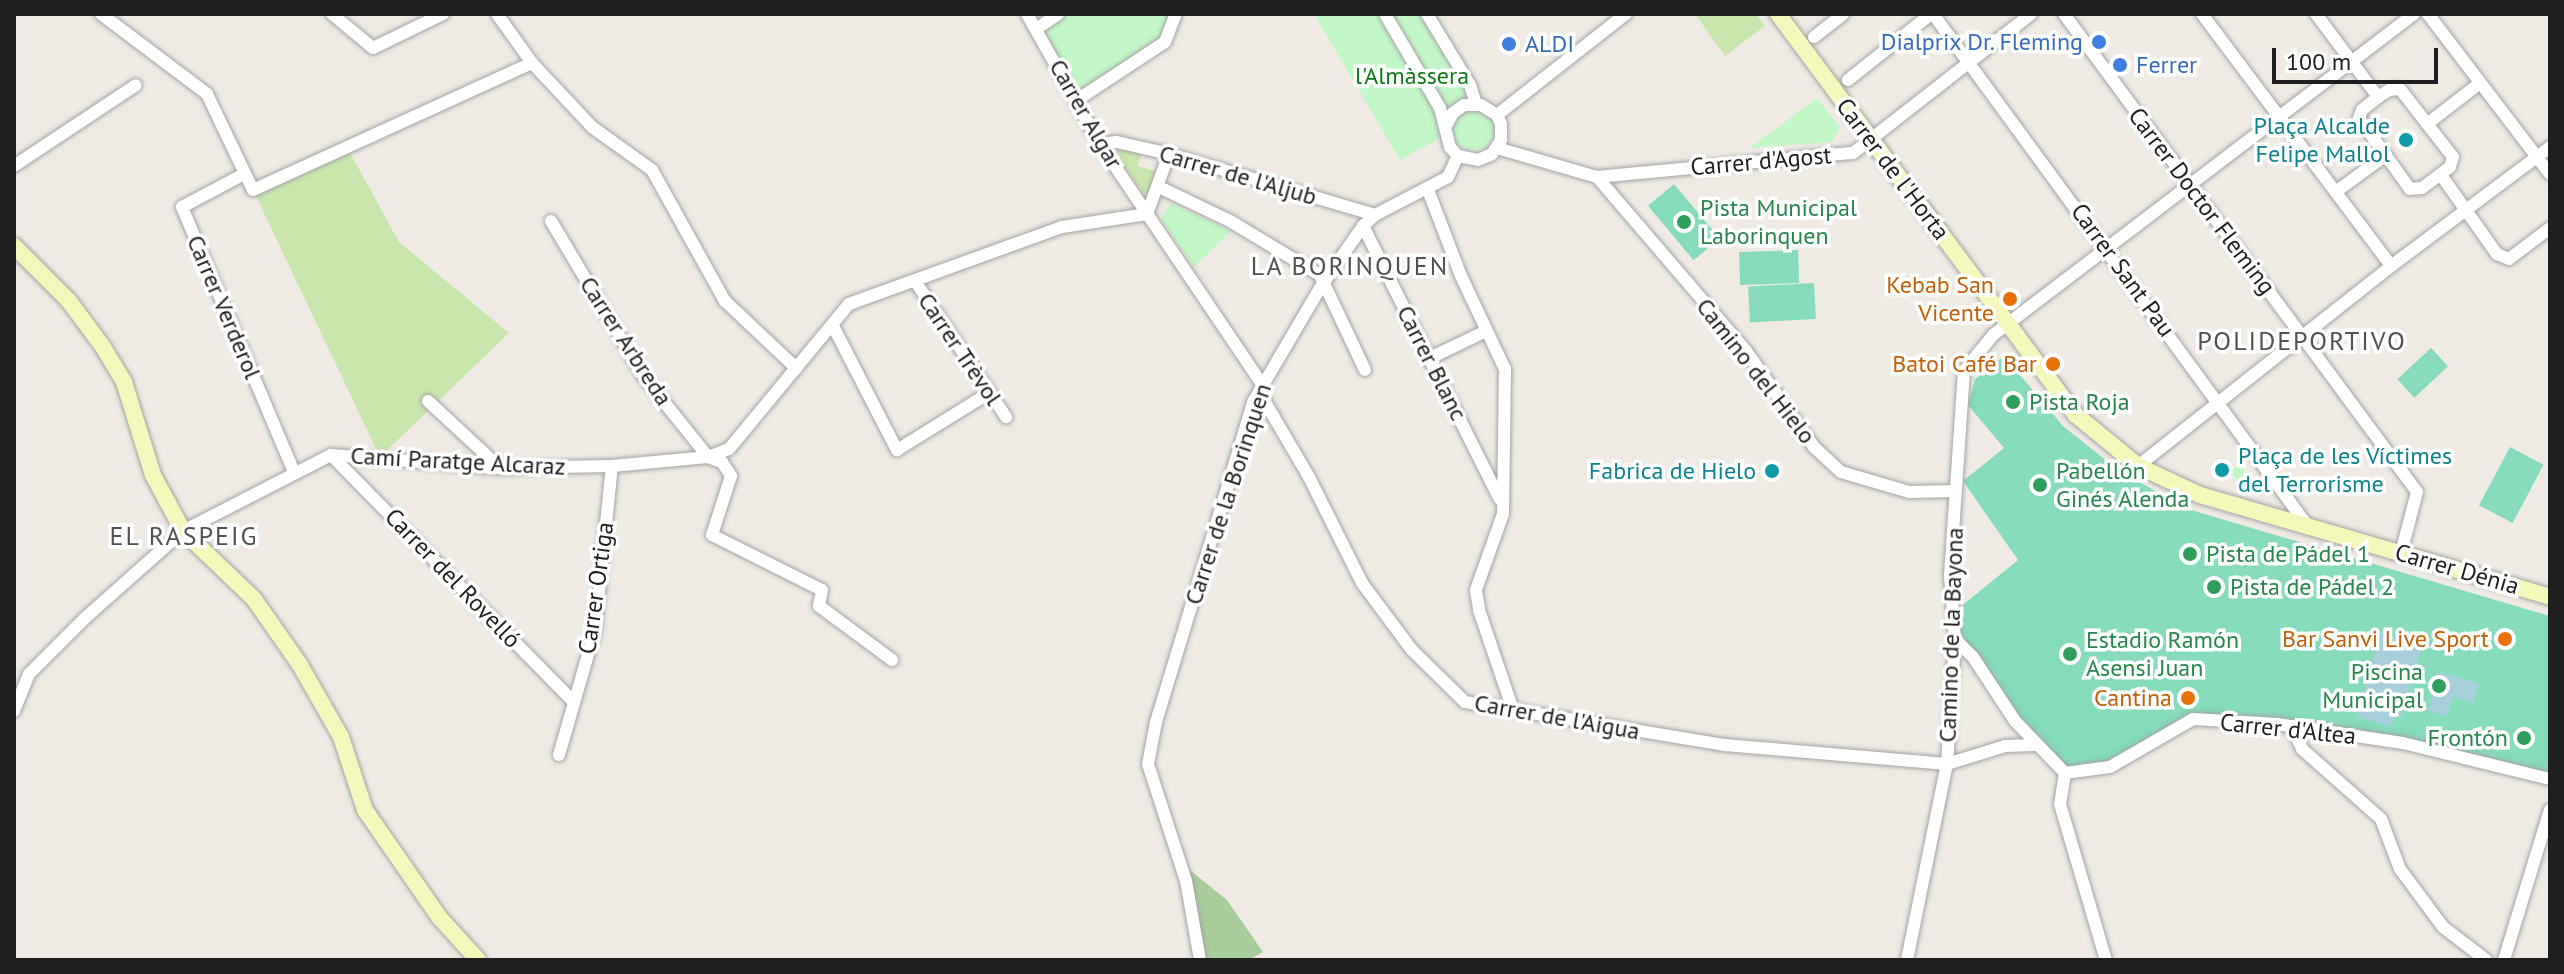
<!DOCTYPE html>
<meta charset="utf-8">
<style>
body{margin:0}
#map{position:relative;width:2564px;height:974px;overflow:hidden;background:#efebe4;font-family:"PT Sans",sans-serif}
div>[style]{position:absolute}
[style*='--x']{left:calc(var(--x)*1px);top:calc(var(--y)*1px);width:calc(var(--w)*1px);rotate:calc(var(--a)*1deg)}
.grass>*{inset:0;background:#c9e7ac}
.forest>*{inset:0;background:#a9cd9a}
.park>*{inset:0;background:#c2f7c7;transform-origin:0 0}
.pitch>*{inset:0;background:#85dbba;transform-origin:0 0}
.water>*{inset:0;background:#a6cfdb}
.roads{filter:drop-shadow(0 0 2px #a5a5a5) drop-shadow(0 0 2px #a5a5a5)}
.street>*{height:12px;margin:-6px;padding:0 6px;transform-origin:6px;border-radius:6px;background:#fff}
.secondary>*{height:16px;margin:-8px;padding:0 8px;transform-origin:8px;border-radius:8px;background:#f4f7ba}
.dots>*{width:22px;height:22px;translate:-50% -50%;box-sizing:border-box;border:4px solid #fff;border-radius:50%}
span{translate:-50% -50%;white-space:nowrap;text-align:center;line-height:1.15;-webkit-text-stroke:7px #fff;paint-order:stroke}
.shop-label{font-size:24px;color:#366cbe}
.right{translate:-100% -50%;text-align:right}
.left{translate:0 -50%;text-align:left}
.park-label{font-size:24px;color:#0f7918}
.street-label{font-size:24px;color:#1e1e1e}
.culture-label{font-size:24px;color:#0d838f}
.leisure-label{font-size:24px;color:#27864d}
.food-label{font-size:24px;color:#c56008}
.neighbourhood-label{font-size:26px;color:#515151;letter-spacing:2px}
.frame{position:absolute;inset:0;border:16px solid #1e1e1e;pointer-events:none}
.scale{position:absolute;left:2272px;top:48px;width:166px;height:36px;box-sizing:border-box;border:4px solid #1e1e1e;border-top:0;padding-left:10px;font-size:24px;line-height:28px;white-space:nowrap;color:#1e1e1e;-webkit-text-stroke:6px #fff;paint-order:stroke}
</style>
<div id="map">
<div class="grass">
<i style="clip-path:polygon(1695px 14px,1756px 14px,1765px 26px,1725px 56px)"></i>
<i style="clip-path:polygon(347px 147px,399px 242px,509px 333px,380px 457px,253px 190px)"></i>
<i style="clip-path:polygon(1117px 149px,1141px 153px,1138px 166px,1158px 172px,1152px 192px,1145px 195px,1115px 154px)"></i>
</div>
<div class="forest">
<i style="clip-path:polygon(1186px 867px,1227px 900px,1263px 952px,1249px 960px,1206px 960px)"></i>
</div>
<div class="park">
<i style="clip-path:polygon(1058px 14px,1176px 14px,1165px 42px,1077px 100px,1036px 29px)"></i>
<i style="clip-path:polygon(1314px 14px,1437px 14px,1495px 119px,1496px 133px,1486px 148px,1467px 150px,1455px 142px,1451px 133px,1400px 160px)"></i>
<i style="clip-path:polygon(1817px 98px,1840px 127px,1832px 142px,1750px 148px)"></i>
<i style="clip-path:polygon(1171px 203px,1231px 231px,1194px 267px,1161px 219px)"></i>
<i style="left:2240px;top:464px;width:24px;height:12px;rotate:54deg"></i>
</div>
<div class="pitch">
<i style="left:1674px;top:184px;width:71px;height:34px;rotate:50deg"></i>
<i style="left:1798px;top:250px;width:33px;height:59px;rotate:88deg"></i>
<i style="left:1814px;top:283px;width:36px;height:66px;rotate:87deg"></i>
<i style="left:2431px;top:348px;width:25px;height:46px;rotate:47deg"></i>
<i style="clip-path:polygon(2004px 356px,2063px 426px,2122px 473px,2191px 510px,2550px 616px,2550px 779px,2403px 743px,2194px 719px,2110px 767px,2065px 773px,1955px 639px,1953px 613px,2018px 560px,1963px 481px,2004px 448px,1968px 405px,1975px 379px)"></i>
<i style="left:2510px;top:447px;width:38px;height:66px;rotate:28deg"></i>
</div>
<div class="water">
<i style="clip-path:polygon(2381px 631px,2422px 645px,2401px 718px,2395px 717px,2392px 727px,2357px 717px)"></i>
<i style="clip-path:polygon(2439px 672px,2479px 683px,2473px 703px,2453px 697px,2447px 716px,2428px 711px)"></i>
</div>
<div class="roads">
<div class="street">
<i style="--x:101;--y:14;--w:133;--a:37"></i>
<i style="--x:207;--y:94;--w:106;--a:64.4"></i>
<i style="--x:253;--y:190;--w:307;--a:-24.5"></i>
<i style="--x:332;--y:14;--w:53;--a:39.7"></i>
<i style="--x:373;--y:48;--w:78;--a:-25.9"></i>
<i style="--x:497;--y:14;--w:60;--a:54.5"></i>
<i style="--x:532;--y:63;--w:88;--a:46.8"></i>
<i style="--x:592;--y:127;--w:74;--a:35.6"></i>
<i style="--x:652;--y:170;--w:150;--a:60.9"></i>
<i style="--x:725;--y:301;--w:98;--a:43.3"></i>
<i style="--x:1027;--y:14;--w:149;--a:60.7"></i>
<i style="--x:1100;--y:144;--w:288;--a:56"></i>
<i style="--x:1261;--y:383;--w:19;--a:78"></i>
<i style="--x:1265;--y:402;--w:87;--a:59.6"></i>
<i style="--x:1309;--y:477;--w:119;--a:63.4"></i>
<i style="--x:1362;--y:583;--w:84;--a:53.3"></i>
<i style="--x:1412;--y:650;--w:74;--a:44.5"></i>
<i style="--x:1465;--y:702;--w:264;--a:9.4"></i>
<i style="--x:1725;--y:745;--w:223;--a:4.9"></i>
<i style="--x:1947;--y:764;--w:61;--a:-17.2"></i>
<i style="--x:2005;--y:746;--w:30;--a:-2"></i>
<i style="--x:1385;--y:14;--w:109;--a:59.7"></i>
<i style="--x:1440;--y:108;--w:40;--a:75.6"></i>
<i style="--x:1450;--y:147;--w:12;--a:48"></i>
<i style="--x:1458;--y:156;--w:20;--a:11"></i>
<i style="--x:1478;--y:160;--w:15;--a:-23"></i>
<i style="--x:1492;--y:154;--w:17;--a:-57"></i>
<i style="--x:1501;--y:140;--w:16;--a:-90"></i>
<i style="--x:1501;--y:124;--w:10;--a:-114"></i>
<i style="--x:1497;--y:115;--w:19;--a:-148"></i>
<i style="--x:1481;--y:105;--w:17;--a:180"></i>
<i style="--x:1464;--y:105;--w:14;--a:144"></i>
<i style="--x:1453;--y:113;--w:13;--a:119"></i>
<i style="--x:1427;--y:14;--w:83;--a:58.8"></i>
<i style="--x:1470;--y:85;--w:20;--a:72"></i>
<i style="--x:1933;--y:14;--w:637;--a:53.81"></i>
<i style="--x:2064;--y:14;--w:594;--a:53.55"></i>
<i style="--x:2417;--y:492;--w:63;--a:104.7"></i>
<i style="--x:2202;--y:14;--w:315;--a:53.1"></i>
<i style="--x:2316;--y:14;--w:104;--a:53.2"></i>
<i style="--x:2428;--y:14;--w:201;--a:52.7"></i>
<i style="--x:1036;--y:29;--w:27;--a:-34"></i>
<i style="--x:1814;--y:37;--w:37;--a:-38"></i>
<i style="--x:1848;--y:80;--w:106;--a:-38.5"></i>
<i style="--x:2400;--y:89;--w:86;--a:52.1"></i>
<i style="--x:2453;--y:157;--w:10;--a:107"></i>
<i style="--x:2450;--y:167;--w:35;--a:143"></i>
<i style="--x:2422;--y:188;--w:12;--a:175"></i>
<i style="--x:2410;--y:189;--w:87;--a:-125.7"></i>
<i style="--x:2359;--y:118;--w:9;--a:-69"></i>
<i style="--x:2362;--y:110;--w:21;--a:-39"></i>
<i style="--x:2378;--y:97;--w:13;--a:-32"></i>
<i style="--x:2389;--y:90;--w:11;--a:-5"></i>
<i style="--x:1077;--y:100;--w:105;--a:-33.4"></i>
<i style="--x:1165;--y:42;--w:30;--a:-69"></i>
<i style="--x:1497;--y:115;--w:164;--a:-38.1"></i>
<i style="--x:2427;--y:124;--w:67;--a:-37.7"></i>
<i style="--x:1100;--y:144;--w:17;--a:-7"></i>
<i style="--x:1117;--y:142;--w:53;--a:13"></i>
<i style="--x:1169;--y:154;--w:215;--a:16.5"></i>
<i style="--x:1497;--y:148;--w:104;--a:16.2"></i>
<i style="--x:1597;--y:177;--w:257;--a:-5.4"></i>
<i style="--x:1853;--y:153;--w:226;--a:-38"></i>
<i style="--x:14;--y:166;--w:146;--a:-33.6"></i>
<i style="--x:244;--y:174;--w:70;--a:152"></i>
<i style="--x:182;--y:207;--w:288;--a:67.1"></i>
<i style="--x:2441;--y:175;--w:97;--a:54.7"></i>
<i style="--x:2497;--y:254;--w:13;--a:23"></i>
<i style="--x:2509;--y:259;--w:51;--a:-37.1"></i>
<i style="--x:1597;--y:177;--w:229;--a:49.4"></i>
<i style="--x:1746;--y:351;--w:118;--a:54.7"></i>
<i style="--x:1814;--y:447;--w:37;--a:43"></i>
<i style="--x:1841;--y:472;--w:71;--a:16.4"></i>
<i style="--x:1909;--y:492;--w:47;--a:-1.2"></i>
<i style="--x:1159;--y:187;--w:79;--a:25.6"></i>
<i style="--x:1230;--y:221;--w:105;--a:31"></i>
<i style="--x:1320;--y:275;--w:105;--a:64.7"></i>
<i style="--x:1428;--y:190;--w:92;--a:69"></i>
<i style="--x:1461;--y:276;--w:103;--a:64.7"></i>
<i style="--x:1505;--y:369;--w:145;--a:90.8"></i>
<i style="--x:1503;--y:514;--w:81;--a:109.6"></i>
<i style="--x:1476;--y:590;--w:20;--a:81"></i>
<i style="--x:1479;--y:610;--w:106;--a:71.2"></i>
<i style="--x:2337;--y:191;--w:61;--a:-36.3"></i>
<i style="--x:1147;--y:214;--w:64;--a:-69.9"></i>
<i style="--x:551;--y:221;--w:182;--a:59.2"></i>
<i style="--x:644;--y:377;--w:102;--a:51.3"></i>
<i style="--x:708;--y:457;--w:15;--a:20"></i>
<i style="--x:722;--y:462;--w:17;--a:57"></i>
<i style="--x:731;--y:476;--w:62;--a:107.9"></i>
<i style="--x:712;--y:535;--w:123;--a:26.6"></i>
<i style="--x:822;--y:590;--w:16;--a:101"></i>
<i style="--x:819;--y:606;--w:91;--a:36.5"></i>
<i style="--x:1363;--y:226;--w:305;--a:63.4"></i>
<i style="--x:915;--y:281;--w:164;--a:56.2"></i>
<i style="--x:833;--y:326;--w:140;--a:62.7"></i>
<i style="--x:897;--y:450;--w:108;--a:-31.8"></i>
<i style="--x:1430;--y:358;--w:62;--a:-25.7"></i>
<i style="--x:428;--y:401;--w:98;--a:42.9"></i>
<i style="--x:331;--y:455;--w:346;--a:45.5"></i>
<i style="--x:2138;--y:466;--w:323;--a:-38.3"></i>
<i style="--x:2391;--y:266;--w:199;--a:-36.8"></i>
<i style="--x:1955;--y:639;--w:25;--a:45"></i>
<i style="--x:1973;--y:657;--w:77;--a:56.7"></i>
<i style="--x:2015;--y:721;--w:72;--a:46.1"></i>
<i style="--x:2065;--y:773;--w:45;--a:-7.6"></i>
<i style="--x:2110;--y:767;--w:96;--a:-30"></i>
<i style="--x:2193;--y:719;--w:84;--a:3.4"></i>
<i style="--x:2277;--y:724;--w:127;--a:8.6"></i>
<i style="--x:2403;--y:743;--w:151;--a:13.8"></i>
<i style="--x:14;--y:711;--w:40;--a:-68"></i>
<i style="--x:29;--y:674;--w:79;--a:-45"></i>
<i style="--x:85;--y:618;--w:131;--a:-41.6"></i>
<i style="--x:183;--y:531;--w:166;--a:-27.2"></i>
<i style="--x:331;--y:455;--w:169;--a:4.4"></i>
<i style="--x:500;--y:468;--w:112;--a:-1"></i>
<i style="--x:612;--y:466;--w:96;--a:-5.4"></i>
<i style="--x:708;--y:457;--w:22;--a:-21"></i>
<i style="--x:729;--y:449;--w:188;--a:-50.4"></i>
<i style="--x:849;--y:304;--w:226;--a:-19.9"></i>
<i style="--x:1062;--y:227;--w:86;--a:-8.7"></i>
<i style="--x:2291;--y:726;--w:25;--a:64"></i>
<i style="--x:2302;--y:749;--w:106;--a:41.5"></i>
<i style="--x:2381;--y:819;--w:53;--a:69.2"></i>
<i style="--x:2400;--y:869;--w:72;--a:53.4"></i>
<i style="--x:2443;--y:927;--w:54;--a:37.5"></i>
<i style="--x:559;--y:755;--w:130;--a:-73.9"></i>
<i style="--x:595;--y:630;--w:165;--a:-84.1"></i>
<i style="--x:2065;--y:773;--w:31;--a:99"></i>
<i style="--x:2060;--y:804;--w:163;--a:73.6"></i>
<i style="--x:1200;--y:960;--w:80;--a:-100"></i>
<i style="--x:1186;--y:881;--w:123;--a:-108"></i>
<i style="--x:1148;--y:764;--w:43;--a:-79.2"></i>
<i style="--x:1156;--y:722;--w:334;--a:-73.1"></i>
<i style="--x:1253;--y:402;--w:136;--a:-59.5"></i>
<i style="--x:1322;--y:285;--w:72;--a:-55.2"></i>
<i style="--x:1363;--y:226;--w:16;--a:-43"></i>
<i style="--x:1375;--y:215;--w:82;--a:-27.5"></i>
<i style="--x:1448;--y:177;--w:23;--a:-65"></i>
<i style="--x:1907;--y:960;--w:200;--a:-78.5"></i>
<i style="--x:1947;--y:764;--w:125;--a:-86.3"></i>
<i style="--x:1955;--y:639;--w:63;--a:-94.5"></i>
<i style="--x:1950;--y:576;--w:205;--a:-86.1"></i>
<i style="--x:1964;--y:371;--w:46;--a:-51.1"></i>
<i style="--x:1993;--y:335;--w:529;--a:-37.32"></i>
<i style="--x:2504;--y:960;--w:157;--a:-73"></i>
</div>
<div class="secondary">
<i style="--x:1778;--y:14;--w:500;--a:53.4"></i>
<i style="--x:2076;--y:415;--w:80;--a:39.4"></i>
<i style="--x:2138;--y:466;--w:68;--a:25.1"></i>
<i style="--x:2200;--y:495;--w:365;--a:16.2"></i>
<i style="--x:14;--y:246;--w:78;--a:45"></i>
<i style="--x:69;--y:301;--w:57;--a:53.5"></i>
<i style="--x:103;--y:347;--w:41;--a:59"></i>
<i style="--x:124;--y:382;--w:97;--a:72.7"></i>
<i style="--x:153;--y:475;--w:64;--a:61.8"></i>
<i style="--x:183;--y:531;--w:98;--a:43.8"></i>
<i style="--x:254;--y:599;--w:80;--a:55.1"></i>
<i style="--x:300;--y:665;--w:83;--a:60.3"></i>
<i style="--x:341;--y:737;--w:77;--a:71.8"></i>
<i style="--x:365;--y:810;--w:130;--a:55.3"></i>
<i style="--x:439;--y:917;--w:58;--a:47.8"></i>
</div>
</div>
<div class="dots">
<i style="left:2099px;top:42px;background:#3f7fe0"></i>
<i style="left:1509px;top:44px;background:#3f7fe0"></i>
<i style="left:2120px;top:65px;background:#3f7fe0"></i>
<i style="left:2406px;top:140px;background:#0f9aa8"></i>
<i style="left:1684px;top:222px;background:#2e9e5b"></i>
<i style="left:2010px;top:299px;background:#e8710a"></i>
<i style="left:2053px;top:364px;background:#e8710a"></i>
<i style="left:2013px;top:402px;background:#2e9e5b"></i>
<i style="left:2222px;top:470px;background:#0f9aa8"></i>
<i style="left:1772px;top:471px;background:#0f9aa8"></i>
<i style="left:2040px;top:485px;background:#2e9e5b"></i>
<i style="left:2190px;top:554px;background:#2e9e5b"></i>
<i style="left:2214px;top:587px;background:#2e9e5b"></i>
<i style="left:2505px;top:639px;background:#e8710a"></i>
<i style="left:2070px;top:654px;background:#2e9e5b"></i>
<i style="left:2439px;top:686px;background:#2e9e5b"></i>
<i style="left:2188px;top:698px;background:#e8710a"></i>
<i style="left:2524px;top:738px;background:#2e9e5b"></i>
</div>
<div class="shop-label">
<span class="right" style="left:2083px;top:42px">Dialprix Dr. Fleming</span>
<span class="left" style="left:1525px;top:44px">ALDI</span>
<span class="left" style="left:2136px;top:65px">Ferrer</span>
</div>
<div class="park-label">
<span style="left:1412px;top:76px">l'Almàssera</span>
</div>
<div class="street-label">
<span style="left:1086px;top:114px;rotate:60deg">Carrer Algar</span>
<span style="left:1761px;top:161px;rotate:-5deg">Carrer d'Agost</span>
<span style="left:1893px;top:169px;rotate:53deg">Carrer de l'Horta</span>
<span style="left:1238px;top:175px;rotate:16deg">Carrer de l'Aljub</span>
<span style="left:2202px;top:201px;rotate:53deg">Carrer Doctor Fleming</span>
<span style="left:2123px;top:270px;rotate:54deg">Carrer Sant Pau</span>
<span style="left:224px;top:307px;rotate:67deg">Carrer Verderol</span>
<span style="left:626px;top:341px;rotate:57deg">Carrer Arbreda</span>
<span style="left:960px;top:349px;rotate:56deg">Carrer Trèvol</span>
<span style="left:1432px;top:363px;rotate:63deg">Carrer Blanc</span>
<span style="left:1756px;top:371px;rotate:52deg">Camino del Hielo</span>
<span style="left:458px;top:461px;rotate:3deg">Camí Paratge Alcaraz</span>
<span style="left:1228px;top:494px;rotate:-72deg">Carrer de la Borinquen</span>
<span style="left:2457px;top:569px;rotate:16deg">Carrer Dénia</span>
<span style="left:453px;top:578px;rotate:46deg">Carrer del Rovelló</span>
<span style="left:596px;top:588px;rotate:-82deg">Carrer Ortiga</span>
<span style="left:1951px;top:635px;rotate:-88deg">Camino de la Bayona</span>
<span style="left:1557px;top:717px;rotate:10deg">Carrer de l'Aigua</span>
<span style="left:2288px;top:729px;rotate:6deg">Carrer d'Altea</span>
</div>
<div class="culture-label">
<span class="right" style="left:2390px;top:140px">Plaça Alcalde<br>Felipe Mallol</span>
<span class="left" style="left:2238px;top:470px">Plaça de les Víctimes<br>del Terrorisme</span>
<span class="right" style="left:1756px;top:471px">Fabrica de Hielo</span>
</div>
<div class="leisure-label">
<span class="left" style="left:1700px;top:222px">Pista Municipal<br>Laborinquen</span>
<span class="left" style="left:2029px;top:402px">Pista Roja</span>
<span class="left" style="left:2056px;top:485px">Pabellón<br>Ginés Alenda</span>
<span class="left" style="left:2206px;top:554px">Pista de Pádel 1</span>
<span class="left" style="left:2230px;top:587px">Pista de Pádel 2</span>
<span class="left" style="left:2086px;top:654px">Estadio Ramón<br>Asensi Juan</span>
<span class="right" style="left:2423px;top:686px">Piscina<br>Municipal</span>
<span class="right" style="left:2508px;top:738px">Frontón</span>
</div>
<div class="food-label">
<span class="right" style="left:1994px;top:299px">Kebab San<br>Vicente</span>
<span class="right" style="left:2037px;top:364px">Batoi Café Bar</span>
<span class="right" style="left:2489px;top:639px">Bar Sanvi Live Sport</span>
<span class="right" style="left:2172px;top:698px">Cantina</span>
</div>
<div class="neighbourhood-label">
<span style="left:1350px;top:266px">LA BORINQUEN</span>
<span style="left:2302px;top:341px">POLIDEPORTIVO</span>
<span style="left:184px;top:536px">EL RASPEIG</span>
</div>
<div class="frame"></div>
<div class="scale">100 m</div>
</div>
